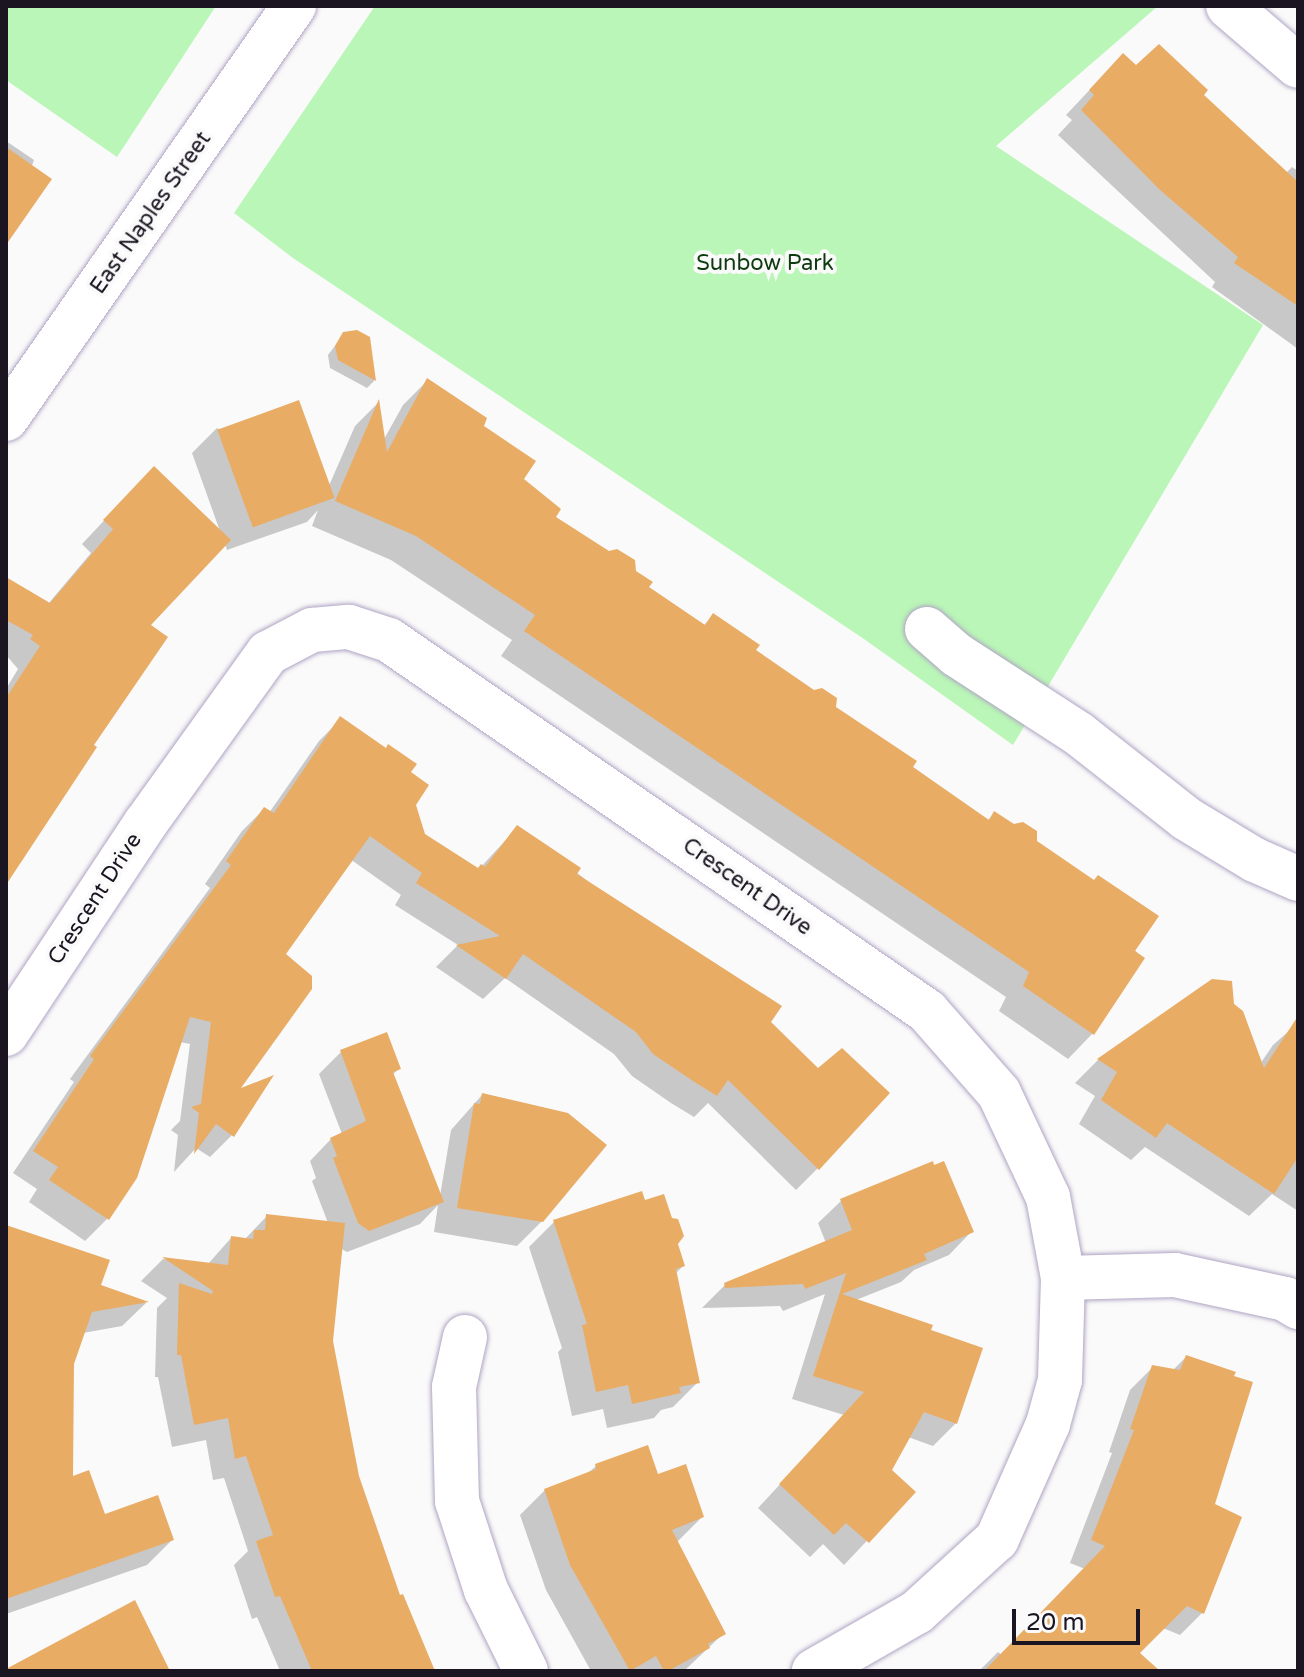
<!DOCTYPE html>
<style>
body{margin:0}
#map{position:relative;width:1304px;height:1677px;overflow:hidden;background:#fafafa;font-family:"Varela Round",sans-serif}
div>[style]{position:absolute}
[style*='--x']{left:calc(var(--x)*1px);top:calc(var(--y)*1px);width:calc(var(--w)*1px);rotate:calc(var(--a)*1deg)}
.green>*{inset:0;background:#baf6b7}
.shadow>*{inset:0;background:#0003}
.building>*{inset:0;background:#e9ac65;transform-origin:0 0}
.roads{filter:drop-shadow(0 0 2px #b0a4c4) drop-shadow(0 0 2px #b0a4c4)}
.minor>*{height:44px;margin:-22px;padding:0 22px;transform-origin:22px;border-radius:22px;background:#fff}
span{translate:-50% -50%;white-space:nowrap;text-align:center;line-height:1.15;-webkit-text-stroke:8px #fafafa;paint-order:stroke}
.street-label{font-size:22px;color:#1a1521}
.park-label{font-size:22px;color:#0d3a0e}
.frame{position:absolute;inset:0;border:8px solid #1a1521;pointer-events:none}
.scale{position:absolute;left:1012px;top:1609px;width:128px;height:36px;box-sizing:border-box;border:4px solid #1a1521;border-top:0;padding-left:10px;font-size:24px;line-height:28px;white-space:nowrap;color:#1a1521;-webkit-text-stroke:6px #fafafa;paint-order:stroke}
</style>
<div id="map">
<div class="green">
<i style="clip-path:polygon(6px 6px,216px 6px,117px 157px,6px 80px)"></i>
<i style="clip-path:polygon(375px 6px,1158px 6px,996px 146px,1263px 325px,1013px 745px,864px 639px,293px 258px,234px 213px)"></i>
</div>
<div class="shadow">
<i style="clip-path:polygon(1136px 68px,1201px 95px,1286px 173px,1292px 167px,1298px 171px,1298px 349px,1212px 287px,1215px 282px,1058px 135px,1072px 120px,1066px 115px,1099px 80px)"></i>
<i style="clip-path:polygon(6px 141px,34px 160px,6px 237px)"></i>
<i style="clip-path:polygon(344px 334px,368px 338px,374px 381px,367px 388px,330px 368px,328px 355px)"></i>
<i style="clip-path:polygon(428px 380px,481px 427px,553px 517px,634px 572px,647px 588px,703px 626px,713px 616px,754px 651px,987px 821px,995px 813px,1035px 842px,1142px 958px,1092px 1034px,1068px 1059px,999px 1011px,1006px 997px,501px 656px,512px 640px,391px 560px,312px 526px,318px 510px,307px 522px,227px 550px,225px 544px,148px 625px,91px 746px,6px 881px,6px 689px,18px 669px,6px 655px,6px 595px,48px 604px,91px 553px,82px 544px,131px 492px,221px 534px,192px 453px,217px 428px,328px 488px,355px 426px,378px 403px,383px 441px,403px 405px)"></i>
<i style="clip-path:polygon(341px 719px,408px 773px,423px 835px,478px 870px,518px 827px,769px 1022px,818px 1168px,796px 1190px,708px 1103px,694px 1117px,671px 1103px,632px 1076px,614px 1054px,505px 978px,483px 999px,436px 967px,458px 945px,395px 905px,401px 895px,350px 859px,283px 954px,236px 1092px,232px 1135px,210px 1157px,196px 1148px,174px 1172px,178px 1135px,171px 1130px,180px 1121px,190px 1044px,180px 1042px,135px 1178px,107px 1219px,85px 1241px,29px 1202px,37px 1189px,13px 1173px,74px 1082px,70px 1079px,210px 888px,205px 884px,242px 831px,264px 809px,269px 813px,319px 741px)"></i>
<i style="clip-path:polygon(1205px 984px,1232px 1005px,1260px 1064px,1273px 1045px,1298px 1023px,1298px 1211px,1272px 1194px,1249px 1216px,1145px 1147px,1131px 1160px,1079px 1124px,1095px 1096px,1075px 1083px,1098px 1060px)"></i>
<i style="clip-path:polygon(341px 1052px,399px 1069px,392px 1075px,440px 1196px,451px 1130px,482px 1095px,542px 1221px,517px 1246px,434px 1232px,438px 1205px,420px 1224px,347px 1252px,340px 1248px,331px 1341px,357px 1477px,399px 1598px,433px 1671px,280px 1671px,257px 1617px,252px 1619px,234px 1565px,248px 1551px,224px 1478px,213px 1480px,206px 1440px,172px 1447px,158px 1377px,155px 1377px,157px 1308px,167px 1298px,141px 1281px,163px 1259px,208px 1264px,231px 1238px,244px 1240px,267px 1216px,328px 1223px,312px 1181px,316px 1178px,310px 1161px,331px 1139px,342px 1134px,319px 1074px)"></i>
<i style="clip-path:polygon(841px 1201px,971px 1232px,949px 1255px,914px 1270px,901px 1282px,856px 1300px,929px 1331px,956px 1423px,933px 1446px,908px 1437px,890px 1470px,913px 1492px,844px 1565px,823px 1544px,810px 1557px,758px 1508px,844px 1415px,792px 1399px,825px 1294px,783px 1311px,780px 1306px,702px 1308px,725px 1285px,826px 1243px,818px 1223px)"></i>
<i style="clip-path:polygon(554px 1222px,676px 1244px,683px 1266px,675px 1274px,698px 1382px,673px 1407px,661px 1410px,654px 1418px,607px 1428px,603px 1409px,572px 1416px,558px 1352px,562px 1348px,529px 1247px)"></i>
<i style="clip-path:polygon(6px 1227px,99px 1286px,146px 1303px,122px 1326px,83px 1333px,72px 1364px,71px 1479px,104px 1516px,172px 1540px,147px 1565px,6px 1614px)"></i>
<i style="clip-path:polygon(1186px 1357px,1213px 1505px,1203px 1612px,1180px 1635px,1163px 1628px,1121px 1671px,979px 1671px,998px 1652px,1002px 1655px,1085px 1569px,1070px 1563px,1112px 1453px,1109px 1452px,1130px 1390px,1153px 1367px,1172px 1371px)"></i>
<i style="clip-path:polygon(596px 1466px,656px 1476px,702px 1517px,677px 1542px,724px 1633px,684px 1671px,591px 1671px,546px 1590px,520px 1515px,545px 1490px,587px 1474px)"></i>
</div>
<div class="building">
<i style="clip-path:polygon(1159px 44px,1208px 90px,1204px 95px,1298px 182px,1298px 306px,1234px 263px,1238px 257px,1160px 190px,1081px 110px,1094px 95px,1089px 90px,1123px 53px,1136px 65px)"></i>
<i style="clip-path:polygon(6px 147px,52px 179px,6px 245px)"></i>
<i style="clip-path:polygon(357px 330px,370px 337px,376px 381px,338px 360px,335px 346px,343px 332px)"></i>
<i style="clip-path:polygon(427px 378px,487px 418px,484px 426px,536px 461px,524px 479px,561px 509px,556px 517px,609px 551px,617px 549px,635px 560px,636px 571px,653px 582px,649px 587px,705px 625px,713px 613px,760px 645px,756px 650px,814px 690px,822px 688px,837px 698px,836px 707px,917px 761px,913px 767px,989px 820px,994px 811px,1014px 824px,1023px 822px,1037px 831px,1037px 841px,1094px 880px,1098px 875px,1159px 916px,1135px 951px,1145px 958px,1094px 1035px,1023px 986px,1029px 972px,524px 631px,535px 615px,416px 536px,335px 501px,379px 399px,387px 452px)"></i>
<i style="left:299px;top:400px;width:104px;height:87px;rotate:70deg"></i>
<i style="clip-path:polygon(154px 466px,231px 540px,151px 625px,168px 637px,94px 745px,97px 747px,6px 885px,6px 698px,40px 646px,30px 639px,33px 635px,6px 620px,6px 577px,50px 603px,113px 529px,103px 520px)"></i>
<i style="clip-path:polygon(340px 716px,386px 748px,388px 744px,417px 764px,411px 772px,429px 785px,416px 805px,425px 834px,478px 868px,481px 864px,485px 867px,517px 825px,581px 868px,577px 874px,782px 1006px,771px 1022px,818px 1068px,842px 1048px,890px 1093px,819px 1170px,728px 1080px,717px 1096px,693px 1081px,653px 1054px,636px 1032px,523px 954px,506px 979px,456px 945px,500px 936px,416px 883px,422px 873px,370px 836px,286px 954px,312px 976px,312px 989px,241px 1088px,274px 1075px,234px 1137px,216px 1124px,194px 1154px,199px 1113px,191px 1107px,201px 1104px,211px 1022px,190px 1017px,137px 1178px,109px 1220px,49px 1180px,58px 1167px,33px 1151px,94px 1059px,90px 1056px,231px 865px,226px 861px,264px 807px,274px 813px)"></i>
<i style="clip-path:polygon(1212px 979px,1232px 981px,1234px 1004px,1243px 1011px,1264px 1068px,1298px 1016px,1298px 1157px,1274px 1194px,1167px 1123px,1156px 1138px,1101px 1100px,1117px 1072px,1097px 1059px)"></i>
<i style="clip-path:polygon(387px 1032px,401px 1069px,393px 1072px,444px 1202px,369px 1231px,358px 1223px,333px 1158px,337px 1156px,330px 1138px,366px 1121px,340px 1050px)"></i>
<i style="clip-path:polygon(482px 1093px,568px 1113px,607px 1145px,543px 1222px,457px 1208px,474px 1103px,480px 1104px)"></i>
<i style="clip-path:polygon(933px 1161px,934px 1165px,944px 1161px,974px 1232px,924px 1254px,927px 1260px,842px 1294px,933px 1325px,931px 1330px,983px 1348px,957px 1424px,924px 1412px,892px 1470px,916px 1492px,869px 1543px,846px 1523px,834px 1535px,779px 1484px,864px 1392px,813px 1376px,846px 1273px,805px 1289px,803px 1284px,725px 1288px,724px 1283px,852px 1230px,840px 1199px)"></i>
<i style="clip-path:polygon(642px 1191px,645px 1200px,664px 1194px,672px 1218px,678px 1219px,684px 1236px,678px 1244px,685px 1266px,676px 1269px,700px 1383px,679px 1387px,681px 1393px,632px 1404px,628px 1385px,596px 1392px,582px 1325px,587px 1324px,553px 1220px)"></i>
<i style="clip-path:polygon(266px 1214px,345px 1223px,333px 1341px,359px 1476px,400px 1595px,403px 1594px,435px 1671px,312px 1671px,280px 1596px,275px 1597px,256px 1541px,273px 1535px,246px 1456px,235px 1459px,228px 1418px,194px 1425px,181px 1355px,177px 1355px,179px 1283px,212px 1294px,213px 1291px,162px 1257px,228px 1265px,231px 1236px,253px 1239px,254px 1230px,265px 1230px)"></i>
<i style="clip-path:polygon(6px 1225px,110px 1260px,101px 1285px,149px 1302px,92px 1312px,74px 1364px,73px 1476px,89px 1470px,105px 1514px,158px 1495px,174px 1540px,6px 1599px)"></i>
<i style="clip-path:polygon(1186px 1355px,1236px 1372px,1234px 1376px,1253px 1382px,1215px 1504px,1242px 1517px,1204px 1614px,1187px 1606px,1140px 1653px,1160px 1671px,984px 1671px,1105px 1546px,1091px 1540px,1134px 1430px,1130px 1429px,1152px 1365px,1180px 1370px)"></i>
<i style="clip-path:polygon(648px 1445px,658px 1474px,686px 1464px,704px 1517px,672px 1530px,726px 1634px,708px 1644px,710px 1648px,668px 1671px,664px 1671px,656px 1656px,630px 1671px,570px 1565px,544px 1489px,596px 1469px,595px 1464px)"></i>
<i style="clip-path:polygon(135px 1600px,170px 1671px,6px 1671px,6px 1669px)"></i>
</div>
<div class="roads">
<div class="minor">
<i style="--x:1228;--y:6;--w:92;--a:40.6"></i>
<i style="--x:6;--y:419;--w:504;--a:-55.11"></i>
<i style="--x:927;--y:629;--w:40;--a:41"></i>
<i style="--x:957;--y:655;--w:145;--a:32.9"></i>
<i style="--x:1079;--y:734;--w:137;--a:38.2"></i>
<i style="--x:1187;--y:819;--w:79;--a:31.1"></i>
<i style="--x:1255;--y:860;--w:47;--a:23.8"></i>
<i style="--x:6;--y:1034;--w:252;--a:-56.5"></i>
<i style="--x:145;--y:824;--w:211;--a:-54.3"></i>
<i style="--x:268;--y:653;--w:50;--a:-27.6"></i>
<i style="--x:312;--y:630;--w:37;--a:-5"></i>
<i style="--x:349;--y:627;--w:42;--a:18"></i>
<i style="--x:389;--y:640;--w:654;--a:34.59"></i>
<i style="--x:927;--y:1011;--w:109;--a:48.7"></i>
<i style="--x:999;--y:1093;--w:115;--a:64.8"></i>
<i style="--x:1048;--y:1197;--w:82;--a:79.5"></i>
<i style="--x:1063;--y:1278;--w:102;--a:91.7"></i>
<i style="--x:1060;--y:1380;--w:46;--a:105.3"></i>
<i style="--x:1048;--y:1424;--w:126;--a:113.9"></i>
<i style="--x:997;--y:1539;--w:108;--a:137.6"></i>
<i style="--x:917;--y:1612;--w:119;--a:150.2"></i>
<i style="--x:1063;--y:1278;--w:112;--a:-1.5"></i>
<i style="--x:1175;--y:1275;--w:113;--a:12.3"></i>
<i style="--x:1285;--y:1299;--w:15;--a:32"></i>
<i style="--x:465;--y:1337;--w:51;--a:102.4"></i>
<i style="--x:454;--y:1387;--w:114;--a:88.5"></i>
<i style="--x:457;--y:1501;--w:94;--a:72"></i>
<i style="--x:486;--y:1590;--w:90;--a:63.7"></i>
</div>
</div>
<div class="street-label">
<span style="left:151px;top:213px;rotate:-55deg">East Naples Street</span>
<span style="left:747px;top:887px;rotate:35deg">Crescent Drive</span>
<span style="left:95px;top:899px;rotate:-57deg">Crescent Drive</span>
</div>
<div class="park-label">
<span style="left:765px;top:264px">Sunbow Park</span>
</div>
<div class="frame"></div>
<div class="scale">20 m</div>
</div>
